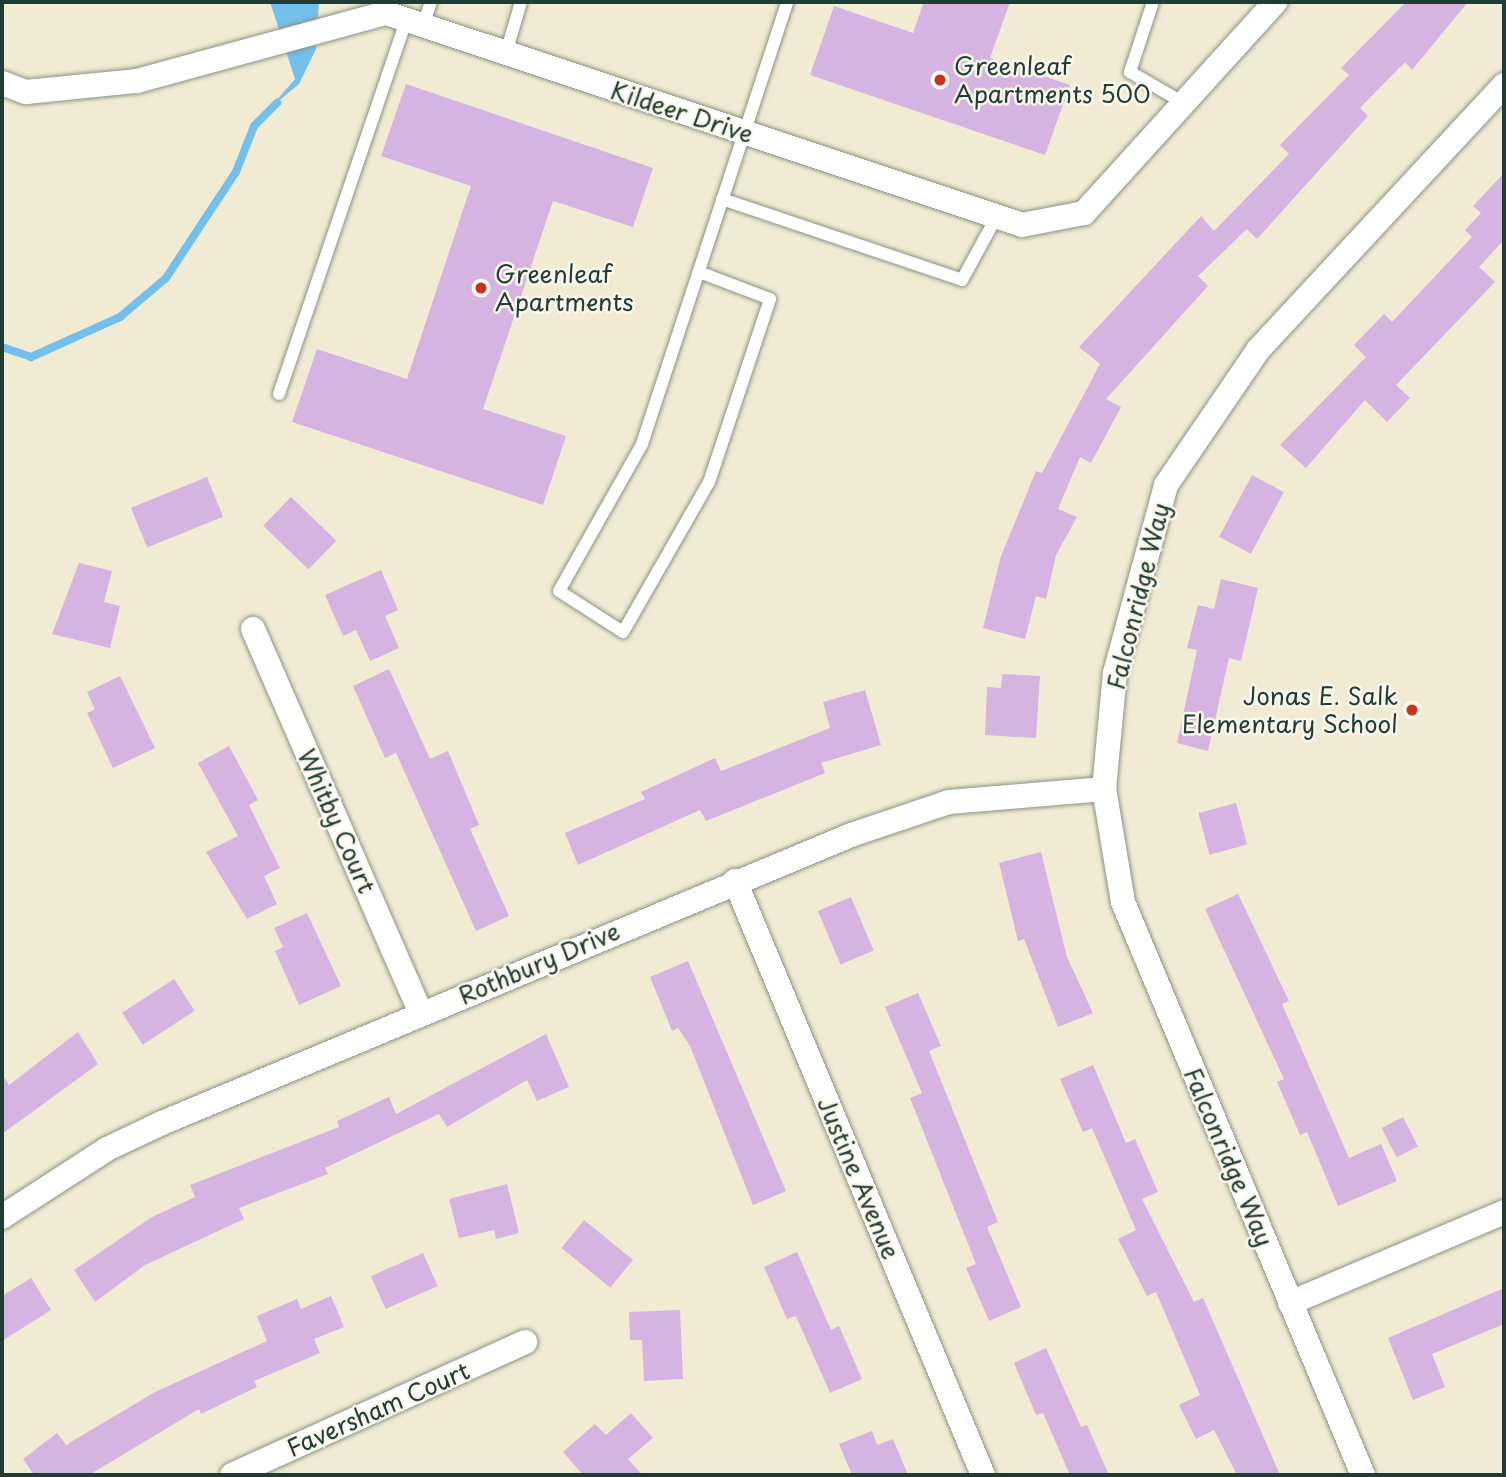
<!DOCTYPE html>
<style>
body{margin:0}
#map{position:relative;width:1506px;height:1477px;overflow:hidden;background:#f2ebd3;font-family:"Playpen Sans",sans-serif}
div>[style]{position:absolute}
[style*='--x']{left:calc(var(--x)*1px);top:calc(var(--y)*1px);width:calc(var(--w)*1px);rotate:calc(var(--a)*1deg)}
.water>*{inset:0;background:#73c0ed}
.stream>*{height:8px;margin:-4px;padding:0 4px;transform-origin:4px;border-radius:4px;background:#73c0ed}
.building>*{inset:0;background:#d6b4e2;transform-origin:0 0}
.roads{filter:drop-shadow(0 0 2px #889484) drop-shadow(0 0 2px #889484)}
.service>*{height:12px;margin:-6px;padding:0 6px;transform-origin:6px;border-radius:6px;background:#fff}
.minor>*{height:24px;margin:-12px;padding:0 12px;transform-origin:12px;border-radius:12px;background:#fff}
.dots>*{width:19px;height:19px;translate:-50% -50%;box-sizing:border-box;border:4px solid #fbf7ec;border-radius:50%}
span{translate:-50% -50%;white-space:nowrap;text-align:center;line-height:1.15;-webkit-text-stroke:5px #fbf7ec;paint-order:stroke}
.poi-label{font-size:24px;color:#1f3d34}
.left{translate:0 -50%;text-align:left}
.right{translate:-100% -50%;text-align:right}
.street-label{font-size:24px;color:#1f3d34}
.frame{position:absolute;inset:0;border:4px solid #1f3d34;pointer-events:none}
</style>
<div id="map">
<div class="water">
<i style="clip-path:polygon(270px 2px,319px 2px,316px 49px,299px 84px,269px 109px,295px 79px)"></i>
</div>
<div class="stream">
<i style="--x:2;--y:347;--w:31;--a:19"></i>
<i style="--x:31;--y:357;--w:98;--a:-24.2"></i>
<i style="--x:120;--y:317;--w:60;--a:-40.3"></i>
<i style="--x:166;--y:278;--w:127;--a:-56.6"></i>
<i style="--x:236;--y:172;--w:49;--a:-68.6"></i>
<i style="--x:254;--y:126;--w:33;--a:-45"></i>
</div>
<div class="building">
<i style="clip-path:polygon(924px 2px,1010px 2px,990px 58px,1070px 85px,1045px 155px,810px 75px,834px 6px,913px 33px)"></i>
<i style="clip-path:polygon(1406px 2px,1468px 2px,1412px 70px,1405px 62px,1360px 108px,1368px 116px,1257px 239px,1247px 229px,1198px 276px,1208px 286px,1106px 399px,1121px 407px,1091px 463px,1080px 457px,1058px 509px,1077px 517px,1056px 555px,1046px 599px,1036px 596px,1025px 639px,983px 628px,1001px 556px,1036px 471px,1042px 473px,1100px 364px,1079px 347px,1201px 216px,1214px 231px,1289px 154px,1280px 145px,1349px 75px,1341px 68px)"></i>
<i style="clip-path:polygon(406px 84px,653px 168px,633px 227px,553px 201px,483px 409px,566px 436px,543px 505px,292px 422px,317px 349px,407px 379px,471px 186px,381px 156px)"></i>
<i style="clip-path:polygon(1504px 173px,1504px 240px,1479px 267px,1495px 282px,1396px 385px,1410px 398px,1387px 422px,1365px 400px,1306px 468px,1280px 445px,1366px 357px,1354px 345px,1384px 314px,1392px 322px,1472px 237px,1465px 230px,1481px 213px,1473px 206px)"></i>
<i style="left:1252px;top:475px;width:36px;height:70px;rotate:28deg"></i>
<i style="left:207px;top:477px;width:43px;height:82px;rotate:68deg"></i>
<i style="left:291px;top:497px;width:63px;height:40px;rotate:44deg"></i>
<i style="clip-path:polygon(79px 563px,112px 571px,104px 602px,120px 606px,110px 648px,52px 634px)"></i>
<i style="clip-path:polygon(381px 570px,398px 610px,385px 616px,399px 648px,370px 661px,356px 630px,343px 636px,325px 595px)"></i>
<i style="clip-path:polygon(1221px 579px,1258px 588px,1241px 661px,1229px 658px,1208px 751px,1177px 743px,1197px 650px,1187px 648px,1198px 605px,1214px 609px)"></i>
<i style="clip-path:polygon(389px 669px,430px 759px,448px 751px,479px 825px,470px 829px,509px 916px,476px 931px,396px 753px,385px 758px,353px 686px)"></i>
<i style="clip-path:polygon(1002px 674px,1040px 676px,1036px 738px,985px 735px,987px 687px,1001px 688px)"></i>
<i style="clip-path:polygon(120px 676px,155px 748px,113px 768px,87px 713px,95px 709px,87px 692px)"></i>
<i style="clip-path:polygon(865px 690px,881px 745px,821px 763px,825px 773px,706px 821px,700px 810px,578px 865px,565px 833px,645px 799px,641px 792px,715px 758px,721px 771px,830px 728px,823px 702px)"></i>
<i style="clip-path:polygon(229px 746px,258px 800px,249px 805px,280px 868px,264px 876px,277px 904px,247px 919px,206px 852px,238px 836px,198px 763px)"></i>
<i style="left:1236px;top:803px;width:43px;height:39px;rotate:75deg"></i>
<i style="clip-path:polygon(1041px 852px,1067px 957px,1093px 1013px,1058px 1027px,1024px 939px,1018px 941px,999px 863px)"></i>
<i style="clip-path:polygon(1238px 894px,1289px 1001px,1282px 1004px,1349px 1158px,1381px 1144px,1397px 1181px,1338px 1206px,1307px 1132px,1300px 1135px,1277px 1082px,1284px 1079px,1205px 909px)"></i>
<i style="left:851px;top:897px;width:58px;height:36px;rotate:67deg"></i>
<i style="clip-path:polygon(307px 913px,341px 986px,299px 1005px,275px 951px,283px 947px,274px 928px)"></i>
<i style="clip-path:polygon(688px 961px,786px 1191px,753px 1205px,690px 1046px,678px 1028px,672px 1031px,650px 977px)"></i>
<i style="left:174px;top:979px;width:38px;height:62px;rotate:57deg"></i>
<i style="clip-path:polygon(918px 993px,941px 1046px,929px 1051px,998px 1222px,987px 1227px,1021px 1307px,989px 1321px,966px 1268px,976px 1264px,910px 1098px,922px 1093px,885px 1007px)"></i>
<i style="clip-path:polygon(78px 1032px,98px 1064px,2px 1134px,2px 1073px,9px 1085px)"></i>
<i style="clip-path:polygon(546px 1034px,569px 1087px,537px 1101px,527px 1080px,447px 1127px,439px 1114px,325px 1168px,328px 1174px,239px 1208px,244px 1219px,145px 1265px,95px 1302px,74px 1270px,152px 1217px,195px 1197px,190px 1185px,339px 1127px,337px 1121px,389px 1097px,396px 1114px)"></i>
<i style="clip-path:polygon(1093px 1065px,1126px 1143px,1135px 1139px,1158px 1192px,1142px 1199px,1194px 1302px,1203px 1298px,1280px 1475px,1237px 1475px,1214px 1430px,1196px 1439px,1179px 1405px,1200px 1395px,1156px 1292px,1147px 1296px,1118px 1239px,1136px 1230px,1092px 1128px,1083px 1132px,1060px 1079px)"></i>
<i style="left:1403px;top:1117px;width:33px;height:24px;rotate:63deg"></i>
<i style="clip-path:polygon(507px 1184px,519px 1233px,496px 1239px,494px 1230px,459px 1238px,449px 1199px)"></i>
<i style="left:584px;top:1220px;width:63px;height:36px;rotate:39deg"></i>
<i style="clip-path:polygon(797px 1252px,831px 1330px,839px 1326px,862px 1379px,830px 1393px,796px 1316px,787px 1319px,764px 1267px)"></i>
<i style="left:423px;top:1253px;width:36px;height:57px;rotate:66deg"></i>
<i style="clip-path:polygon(31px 1278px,51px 1310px,2px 1341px,2px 1296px)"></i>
<i style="clip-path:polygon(1504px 1288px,1504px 1324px,1432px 1354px,1445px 1387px,1413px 1400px,1388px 1338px)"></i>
<i style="clip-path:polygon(331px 1296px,344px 1327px,314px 1339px,320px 1353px,254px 1381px,257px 1387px,201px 1414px,199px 1409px,89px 1475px,34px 1475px,23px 1459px,57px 1433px,66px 1445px,155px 1392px,267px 1341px,257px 1316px,297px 1299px,301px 1309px)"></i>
<i style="clip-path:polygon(680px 1310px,683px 1379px,644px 1381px,642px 1340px,630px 1340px,629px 1312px)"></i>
<i style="clip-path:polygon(1046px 1348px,1081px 1427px,1087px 1425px,1109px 1475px,1070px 1475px,1043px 1413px,1036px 1415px,1014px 1363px)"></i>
<i style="clip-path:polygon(631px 1413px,653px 1438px,628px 1459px,642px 1475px,583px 1475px,563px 1452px,595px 1424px,606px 1435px)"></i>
<i style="clip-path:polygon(872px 1431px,877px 1445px,893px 1439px,908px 1475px,852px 1475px,839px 1444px)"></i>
</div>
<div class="roads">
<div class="service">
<i style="--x:1153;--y:2;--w:74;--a:108.2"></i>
<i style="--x:1130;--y:72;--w:62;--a:29.9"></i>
<i style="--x:423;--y:26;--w:25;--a:-72"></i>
<i style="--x:506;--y:53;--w:53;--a:-73.6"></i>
<i style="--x:722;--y:199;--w:253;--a:18.6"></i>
<i style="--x:962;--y:280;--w:73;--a:-61.3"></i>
<i style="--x:699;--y:272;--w:76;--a:20.8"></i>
<i style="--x:770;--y:299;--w:193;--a:108.4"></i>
<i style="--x:709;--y:482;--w:173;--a:119.8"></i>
<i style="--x:623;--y:632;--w:76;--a:-147.4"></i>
<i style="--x:559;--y:591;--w:169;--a:-60.5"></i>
<i style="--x:642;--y:444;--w:465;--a:-71.8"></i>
<i style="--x:279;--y:394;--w:395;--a:-71.2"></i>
</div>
<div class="minor">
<i style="--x:2;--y:83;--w:26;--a:21"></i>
<i style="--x:26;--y:92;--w:112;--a:-5.7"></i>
<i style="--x:137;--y:81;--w:258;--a:-15.3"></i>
<i style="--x:386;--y:13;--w:670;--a:18.43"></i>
<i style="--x:1022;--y:225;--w:63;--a:-11"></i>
<i style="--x:1084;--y:213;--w:285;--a:-47.8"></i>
<i style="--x:253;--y:629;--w:419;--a:66.4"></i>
<i style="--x:735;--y:881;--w:644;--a:67.34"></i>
<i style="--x:2;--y:1217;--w:125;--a:-32.9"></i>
<i style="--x:107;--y:1149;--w:61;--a:-25.3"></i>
<i style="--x:162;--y:1123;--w:747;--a:-22.68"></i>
<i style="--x:851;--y:835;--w:103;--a:-18.6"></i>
<i style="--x:949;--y:802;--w:156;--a:-4.8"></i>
<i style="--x:1290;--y:1303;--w:233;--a:-23"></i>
<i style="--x:232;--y:1475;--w:322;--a:-24.4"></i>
<i style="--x:1363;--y:1475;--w:621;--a:-112.73"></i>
<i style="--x:1123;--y:902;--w:115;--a:-99.5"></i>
<i style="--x:1104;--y:789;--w:117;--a:-84.6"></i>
<i style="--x:1115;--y:673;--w:195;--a:-74.8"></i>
<i style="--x:1166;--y:485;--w:163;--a:-55.7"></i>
<i style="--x:1258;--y:350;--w:362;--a:-47.1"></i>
</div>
</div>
<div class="dots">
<i style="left:940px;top:80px;background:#c8321e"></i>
<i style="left:481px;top:288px;background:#c8321e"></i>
<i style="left:1412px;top:710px;background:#c8321e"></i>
</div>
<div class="poi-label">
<span class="left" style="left:954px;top:80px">Greenleaf<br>Apartments 500</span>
<span class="left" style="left:495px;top:288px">Greenleaf<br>Apartments</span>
<span class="right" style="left:1398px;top:710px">Jonas E. Salk<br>Elementary School</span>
</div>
<div class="street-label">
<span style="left:682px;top:112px;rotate:18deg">Kildeer Drive</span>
<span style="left:1138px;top:596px;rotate:-76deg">Falconridge Way</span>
<span style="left:337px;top:821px;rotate:66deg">Whitby Court</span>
<span style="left:539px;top:963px;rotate:-23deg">Rothbury Drive</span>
<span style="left:1229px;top:1157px;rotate:67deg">Falconridge Way</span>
<span style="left:859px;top:1178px;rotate:67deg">Justine Avenue</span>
<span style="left:378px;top:1409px;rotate:-24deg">Faversham Court</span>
</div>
<div class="frame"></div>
</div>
